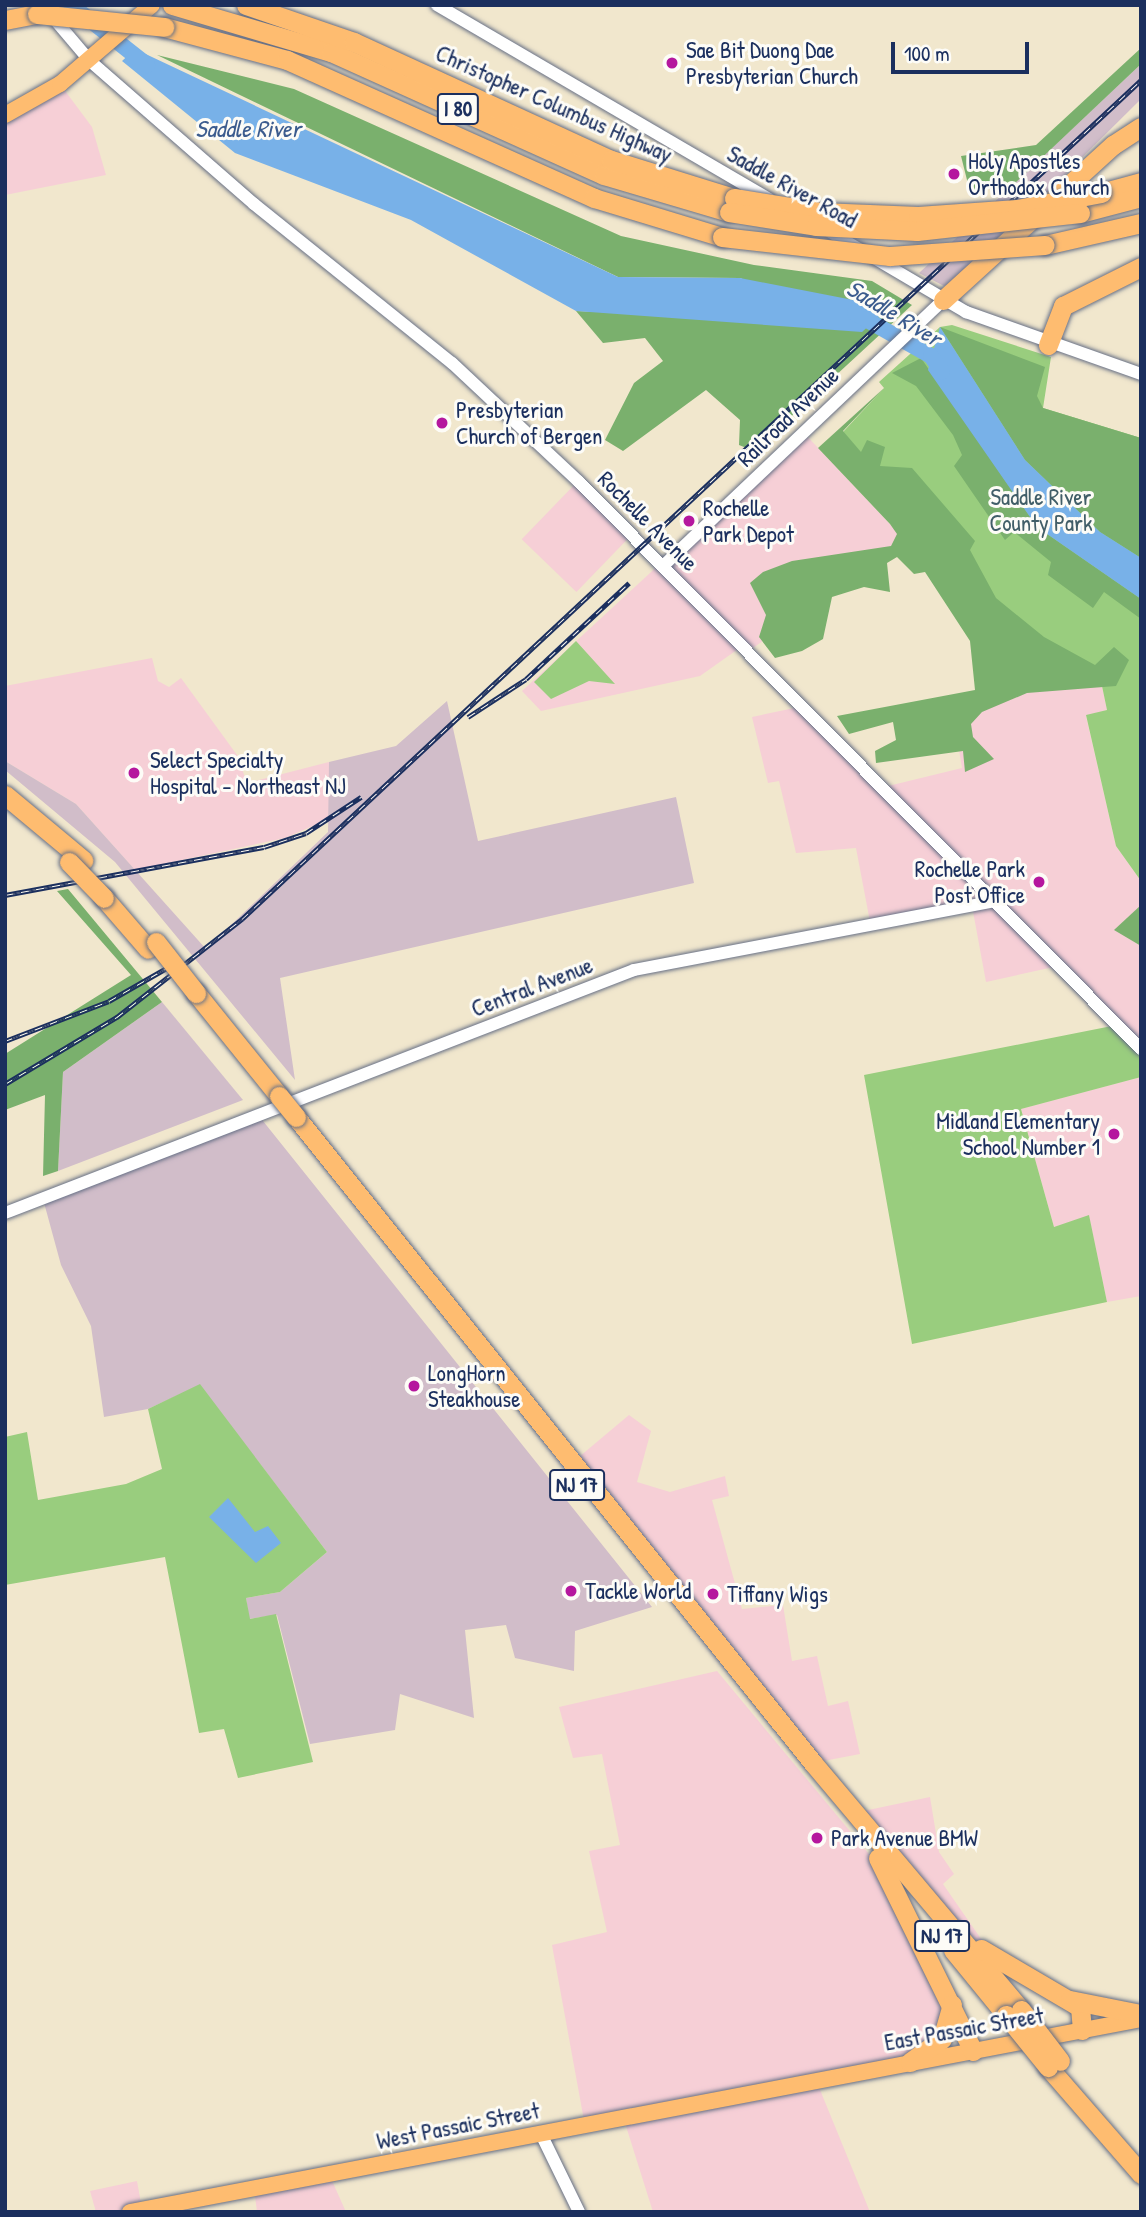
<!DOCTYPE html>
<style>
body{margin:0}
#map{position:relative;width:1146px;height:2217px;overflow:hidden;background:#f1e7cd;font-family:"Patrick Hand",sans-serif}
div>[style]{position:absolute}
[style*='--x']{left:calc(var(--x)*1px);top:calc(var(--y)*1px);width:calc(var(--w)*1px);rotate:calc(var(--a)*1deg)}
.built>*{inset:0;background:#f6cfd6;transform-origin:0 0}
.industrial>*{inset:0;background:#d1bdc9}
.green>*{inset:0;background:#99cd7e}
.forest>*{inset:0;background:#7ab06d}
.water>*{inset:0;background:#78b1e8}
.river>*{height:16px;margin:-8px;padding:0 8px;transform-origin:8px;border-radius:8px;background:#78b1e8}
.roads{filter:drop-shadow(0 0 2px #666f85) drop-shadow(0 0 2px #666f85)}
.minor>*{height:12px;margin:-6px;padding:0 6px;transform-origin:6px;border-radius:6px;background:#fff}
.major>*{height:16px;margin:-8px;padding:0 8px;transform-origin:8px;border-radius:8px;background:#febc70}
.highway>*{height:19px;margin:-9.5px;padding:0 9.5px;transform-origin:9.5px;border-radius:9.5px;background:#febc70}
.rail>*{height:5px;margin-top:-2.5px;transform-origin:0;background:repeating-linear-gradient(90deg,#fdfcf7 0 8px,#1b2f5e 0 16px);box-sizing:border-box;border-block:2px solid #1b2f5e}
.bridges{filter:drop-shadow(0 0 2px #666f85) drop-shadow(0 0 2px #666f85)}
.highway-bridge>*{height:19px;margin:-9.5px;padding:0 9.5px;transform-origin:9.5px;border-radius:9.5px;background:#febc70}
.dots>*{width:19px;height:19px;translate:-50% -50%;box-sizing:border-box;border:4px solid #fdfcf7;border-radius:50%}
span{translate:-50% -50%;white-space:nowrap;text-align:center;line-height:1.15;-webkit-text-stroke:6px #fdfcf7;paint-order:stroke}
.shield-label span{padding:2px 5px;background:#fdfcf7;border:2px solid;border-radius:5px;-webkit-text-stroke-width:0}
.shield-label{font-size:21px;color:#1b2f5e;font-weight:700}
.poi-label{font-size:23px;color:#1b2f5e}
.left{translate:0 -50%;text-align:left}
.right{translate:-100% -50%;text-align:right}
.street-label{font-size:23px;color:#1b2f5e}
.park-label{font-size:23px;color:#415e68}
.water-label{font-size:24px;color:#3c5c8e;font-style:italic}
.frame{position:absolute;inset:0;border:7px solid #1b2f5e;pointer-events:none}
.scale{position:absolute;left:891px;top:42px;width:138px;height:32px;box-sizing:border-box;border:4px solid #1b2f5e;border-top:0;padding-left:9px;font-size:21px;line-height:24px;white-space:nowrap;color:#1b2f5e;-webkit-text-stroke:5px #fdfcf7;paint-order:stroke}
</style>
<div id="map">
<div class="built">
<i style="clip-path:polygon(60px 84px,92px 127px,106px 175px,5px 195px,5px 115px)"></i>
<i style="clip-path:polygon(803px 432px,906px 541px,747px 652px,741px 647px,700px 676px,541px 711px,522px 691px)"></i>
<i style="left:578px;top:481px;width:76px;height:81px;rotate:44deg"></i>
<i style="clip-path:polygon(152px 658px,158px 681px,169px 687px,181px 678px,237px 755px,247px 783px,329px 762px,329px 819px,285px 838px,135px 870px,76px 804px,5px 761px,5px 686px)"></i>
<i style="clip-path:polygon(1102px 686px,1107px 710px,1086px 716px,1116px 846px,1141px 881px,1141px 905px,1115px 930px,1141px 946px,1141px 1049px,1058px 966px,986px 982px,972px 906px,871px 927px,856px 848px,796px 853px,779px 781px,768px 783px,752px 717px,799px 707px,880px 788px,962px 768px,950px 697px,990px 689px)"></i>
<i style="clip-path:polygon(1141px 1077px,1141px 1296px,1107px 1302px,1089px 1216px,1054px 1227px,1021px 1109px)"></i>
<i style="clip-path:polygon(629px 1415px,651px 1431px,637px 1482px,670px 1492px,725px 1476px,729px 1496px,712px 1500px,742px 1609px,783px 1605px,792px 1661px,817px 1656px,828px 1706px,848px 1701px,860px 1754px,813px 1763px,573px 1462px)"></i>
<i style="clip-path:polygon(717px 1671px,874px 1860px,953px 2017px,910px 2062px,816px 2080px,870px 2212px,653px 2212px,625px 2123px,585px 2126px,552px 1945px,607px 1932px,589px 1851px,620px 1845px,602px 1754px,573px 1758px,559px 1707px)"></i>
<i style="clip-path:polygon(930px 1797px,939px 1852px,954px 1874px,943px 1884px,997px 1962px,854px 1813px)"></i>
<i style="clip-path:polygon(329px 2174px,346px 2212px,257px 2212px,254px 2188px)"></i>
<i style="clip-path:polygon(137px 2181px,142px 2209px,96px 2212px,90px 2191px)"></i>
</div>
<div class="industrial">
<i style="clip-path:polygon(1141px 64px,1141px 99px,963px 276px,944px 286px,919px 273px)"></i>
<i style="clip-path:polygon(447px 701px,478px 841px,676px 797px,694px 883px,280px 978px,295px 1080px,115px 862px,5px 770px,5px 761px,76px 804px,206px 949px,328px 832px,329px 762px,396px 746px)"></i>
<i style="clip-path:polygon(162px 1002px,243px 1100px,58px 1171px,63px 1072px)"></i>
<i style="clip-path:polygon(259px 1116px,652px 1607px,575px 1631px,574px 1671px,515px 1658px,506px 1625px,465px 1630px,474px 1718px,400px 1694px,395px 1730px,310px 1744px,277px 1615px,249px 1619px,246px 1598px,280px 1592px,327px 1552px,200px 1385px,148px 1409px,104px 1417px,91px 1326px,61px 1265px,43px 1199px)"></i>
</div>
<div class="green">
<i style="clip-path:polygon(952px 325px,1051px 357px,1043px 408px,1141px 438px,1141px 881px,1116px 846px,1086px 715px,1107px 710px,1102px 686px,1114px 686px,998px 612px,843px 432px,884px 388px,879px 382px,940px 327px)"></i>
<i style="clip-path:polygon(576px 641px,615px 684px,589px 681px,551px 699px,534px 682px)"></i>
<i style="clip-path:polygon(1117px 1025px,1141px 1049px,1141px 1077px,1021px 1109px,1054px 1227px,1089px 1215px,1107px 1302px,912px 1344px,864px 1075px)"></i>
<i style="clip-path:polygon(200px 1384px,327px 1552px,280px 1592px,246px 1598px,250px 1619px,276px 1614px,313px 1762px,238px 1778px,224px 1729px,199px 1733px,165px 1557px,5px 1585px,5px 1437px,27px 1432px,38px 1500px,126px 1484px,162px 1469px,148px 1409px)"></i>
</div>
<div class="forest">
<i style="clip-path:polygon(1141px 48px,1141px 64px,1013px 185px,970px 192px,961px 156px,1036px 145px)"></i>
<i style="clip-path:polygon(157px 55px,294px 89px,621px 236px,754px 265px,872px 281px,912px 305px,754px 451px,739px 445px,740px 420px,706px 390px,623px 451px,605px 440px,634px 383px,663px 361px,645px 338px,603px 343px,576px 311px,846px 322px,740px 278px,618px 277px)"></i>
<i style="clip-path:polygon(940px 327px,1045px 367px,1037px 396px,1043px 408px,1141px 438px,1141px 558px,1100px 532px,1025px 460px)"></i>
<i style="clip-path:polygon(921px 358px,1037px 527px,1141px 599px,1141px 619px,1104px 592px,1093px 608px,1048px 575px,1051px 562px,1014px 532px,1005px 540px,954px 466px,962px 455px,953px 435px,916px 386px,892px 373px)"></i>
<i style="clip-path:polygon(884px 388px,843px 431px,861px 452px,867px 440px,885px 447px,880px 466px,912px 468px,975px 541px,970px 550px,996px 598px,1044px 637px,1095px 665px,1114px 647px,1129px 660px,1116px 686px,1027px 693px,982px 712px,971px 724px,973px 737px,994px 759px,965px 772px,963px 751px,876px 763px,875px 751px,896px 740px,893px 722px,849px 734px,837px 716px,975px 690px,970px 641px,925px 572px,914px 574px,897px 557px,887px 563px,890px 592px,864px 587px,832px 597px,823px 639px,802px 651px,775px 658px,759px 637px,766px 615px,750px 583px,763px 572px,792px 561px,891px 546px,897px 534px,890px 524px,818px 448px)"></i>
<i style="clip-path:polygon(68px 889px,162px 1002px,63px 1072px,58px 1171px,43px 1176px,45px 1095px,5px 1110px,5px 1054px,131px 975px,57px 891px)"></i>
<i style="clip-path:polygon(1141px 905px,1141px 946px,1114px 930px)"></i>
</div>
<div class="water">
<i style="clip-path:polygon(135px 49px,618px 277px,740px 278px,889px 307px,862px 332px,576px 311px,411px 220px,235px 153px,122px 61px)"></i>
<i style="clip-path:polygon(940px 327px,1025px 460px,1100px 532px,1141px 558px,1141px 599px,1037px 527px,928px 370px)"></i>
<i style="clip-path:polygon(228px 1498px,255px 1532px,268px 1526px,281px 1543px,256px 1563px,209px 1517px)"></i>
</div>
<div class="river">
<i style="--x:71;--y:5;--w:97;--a:38.3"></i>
<i style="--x:855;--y:313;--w:87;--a:29.5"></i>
<i style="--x:931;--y:356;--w:19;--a:55"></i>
</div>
<div class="roads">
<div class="minor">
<i style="--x:437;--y:5;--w:385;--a:30.3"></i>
<i style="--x:50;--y:14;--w:62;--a:49.6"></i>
<i style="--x:90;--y:61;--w:218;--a:41.1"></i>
<i style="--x:254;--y:204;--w:254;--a:38.8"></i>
<i style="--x:452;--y:363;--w:173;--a:43.1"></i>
<i style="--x:578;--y:481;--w:800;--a:45.25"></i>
<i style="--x:825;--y:229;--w:164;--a:30.5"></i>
<i style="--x:966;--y:312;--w:186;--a:19.5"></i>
<i style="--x:663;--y:566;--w:386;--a:-43.5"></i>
<i style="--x:5;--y:1213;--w:674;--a:-21.12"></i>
<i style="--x:634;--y:970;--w:364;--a:-10.8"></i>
<i style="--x:541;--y:2134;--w:87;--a:64"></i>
</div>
<div class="major">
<i style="--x:5;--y:115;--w:63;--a:-29.4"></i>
<i style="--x:60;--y:84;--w:121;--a:-40.7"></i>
<i style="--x:130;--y:2212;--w:1029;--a:-10.81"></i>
</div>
<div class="highway">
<i style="--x:172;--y:5;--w:166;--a:16.5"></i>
<i style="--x:331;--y:52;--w:299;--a:24.3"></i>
<i style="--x:604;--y:175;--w:130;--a:16.5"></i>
<i style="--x:246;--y:5;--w:114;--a:18.9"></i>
<i style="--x:354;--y:42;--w:283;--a:24.7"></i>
<i style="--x:611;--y:160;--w:129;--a:17.2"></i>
<i style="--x:5;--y:20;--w:33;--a:-11"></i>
<i style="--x:164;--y:27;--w:127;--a:15"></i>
<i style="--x:287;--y:60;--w:337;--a:24.2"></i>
<i style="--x:594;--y:198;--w:134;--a:16.9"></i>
<i style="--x:1101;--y:193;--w:41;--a:-15.4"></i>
<i style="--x:1080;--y:213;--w:63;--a:-14.7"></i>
<i style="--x:1045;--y:245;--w:98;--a:-12.9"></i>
<i style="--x:943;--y:300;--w:230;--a:-42.4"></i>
<i style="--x:1113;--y:145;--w:33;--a:-33"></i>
<i style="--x:1048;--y:345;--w:42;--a:-69"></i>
<i style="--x:1063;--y:306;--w:87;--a:-26.6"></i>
<i style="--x:5;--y:795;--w:102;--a:39.8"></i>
<i style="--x:104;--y:898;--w:67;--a:49.2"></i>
<i style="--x:196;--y:993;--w:132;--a:51.1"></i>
<i style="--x:296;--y:1117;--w:827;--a:51.33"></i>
<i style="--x:813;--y:1763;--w:323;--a:49.9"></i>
<i style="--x:878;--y:1858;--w:215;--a:63.8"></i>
<i style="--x:981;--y:1949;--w:115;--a:30.4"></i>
<i style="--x:1080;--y:2007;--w:23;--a:85"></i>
<i style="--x:953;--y:1950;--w:84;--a:50.8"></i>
<i style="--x:1070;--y:2000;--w:72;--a:11.2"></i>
<i style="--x:910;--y:2062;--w:39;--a:-36"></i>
<i style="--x:942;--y:2039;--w:36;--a:-74"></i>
<i style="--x:1048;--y:2067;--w:142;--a:49"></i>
</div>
</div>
<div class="rail">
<i style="--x:468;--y:717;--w:69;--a:-33.2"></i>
<i style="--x:526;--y:679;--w:141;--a:-43"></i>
<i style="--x:5;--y:895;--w:263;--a:-10.5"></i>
<i style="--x:264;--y:847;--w:44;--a:-18.4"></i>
<i style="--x:306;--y:833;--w:66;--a:-33.2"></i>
<i style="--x:5;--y:1041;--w:111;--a:-21"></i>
<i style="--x:109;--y:1001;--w:70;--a:-29.8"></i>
<i style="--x:5;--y:1084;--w:131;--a:-30.9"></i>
<i style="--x:117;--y:1017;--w:159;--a:-38.1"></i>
<i style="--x:242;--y:919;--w:1230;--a:-43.02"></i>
</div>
<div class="bridges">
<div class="highway-bridge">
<i style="--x:37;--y:14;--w:128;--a:5.8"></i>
<i style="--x:734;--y:198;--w:87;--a:9.2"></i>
<i style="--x:820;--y:212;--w:98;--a:2.3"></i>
<i style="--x:918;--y:216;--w:99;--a:-4"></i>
<i style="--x:1017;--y:209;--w:86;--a:-10.8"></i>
<i style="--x:729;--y:212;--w:88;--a:9.1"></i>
<i style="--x:816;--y:226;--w:101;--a:2.8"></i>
<i style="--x:917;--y:231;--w:164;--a:-6.3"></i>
<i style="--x:722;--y:237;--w:169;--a:6.5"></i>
<i style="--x:890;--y:256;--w:155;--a:-4.1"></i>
<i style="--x:69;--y:862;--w:50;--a:45.8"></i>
<i style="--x:156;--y:942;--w:65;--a:51.9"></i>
<i style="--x:279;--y:1096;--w:27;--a:51"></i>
<i style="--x:1021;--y:2010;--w:64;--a:52.6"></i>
<i style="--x:1006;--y:2015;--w:67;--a:51.1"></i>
</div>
</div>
<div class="dots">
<i style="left:672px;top:63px;background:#b5179e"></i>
<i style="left:954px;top:174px;background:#b5179e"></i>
<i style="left:442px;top:423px;background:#b5179e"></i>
<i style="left:689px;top:521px;background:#b5179e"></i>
<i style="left:134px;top:773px;background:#b5179e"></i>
<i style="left:1039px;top:882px;background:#b5179e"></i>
<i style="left:1114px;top:1134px;background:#b5179e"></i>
<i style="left:414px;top:1386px;background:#b5179e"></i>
<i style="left:571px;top:1591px;background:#b5179e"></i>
<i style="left:713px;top:1594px;background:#b5179e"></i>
<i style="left:817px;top:1838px;background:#b5179e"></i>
</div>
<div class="shield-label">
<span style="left:458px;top:109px">I 80</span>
<span style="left:577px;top:1485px">NJ 17</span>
<span style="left:942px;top:1936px">NJ 17</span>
</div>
<div class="poi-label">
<span class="left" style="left:686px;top:63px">Sae Bit Duong Dae<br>Presbyterian Church</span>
<span class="left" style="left:968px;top:174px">Holy Apostles<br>Orthodox Church</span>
<span class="left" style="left:456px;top:423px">Presbyterian<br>Church of Bergen</span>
<span class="left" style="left:703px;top:521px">Rochelle<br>Park Depot</span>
<span class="left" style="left:150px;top:773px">Select Specialty<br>Hospital - Northeast NJ</span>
<span class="right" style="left:1025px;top:882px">Rochelle Park<br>Post Office</span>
<span class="right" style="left:1100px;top:1134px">Midland Elementary<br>School Number 1</span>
<span class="left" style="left:428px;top:1386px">LongHorn<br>Steakhouse</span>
<span class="left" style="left:585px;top:1591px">Tackle World</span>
<span class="left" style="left:727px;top:1594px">Tiffany Wigs</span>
<span class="left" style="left:831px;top:1838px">Park Avenue BMW</span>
</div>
<div class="street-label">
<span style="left:554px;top:104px;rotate:24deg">Christopher Columbus Highway</span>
<span style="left:792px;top:187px;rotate:29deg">Saddle River Road</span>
<span style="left:788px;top:417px;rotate:-44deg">Railroad Avenue</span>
<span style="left:648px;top:521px;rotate:45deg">Rochelle Avenue</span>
<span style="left:532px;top:987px;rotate:-21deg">Central Avenue</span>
<span style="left:964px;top:2029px;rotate:-10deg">East Passaic Street</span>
<span style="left:458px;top:2126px;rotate:-11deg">West Passaic Street</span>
</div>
<div class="park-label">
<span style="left:1041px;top:510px">Saddle River<br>County Park</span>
</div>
<div class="water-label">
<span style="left:248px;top:129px">Saddle River</span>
<span style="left:894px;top:313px;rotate:31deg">Saddle River</span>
</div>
<div class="frame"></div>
<div class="scale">100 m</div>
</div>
